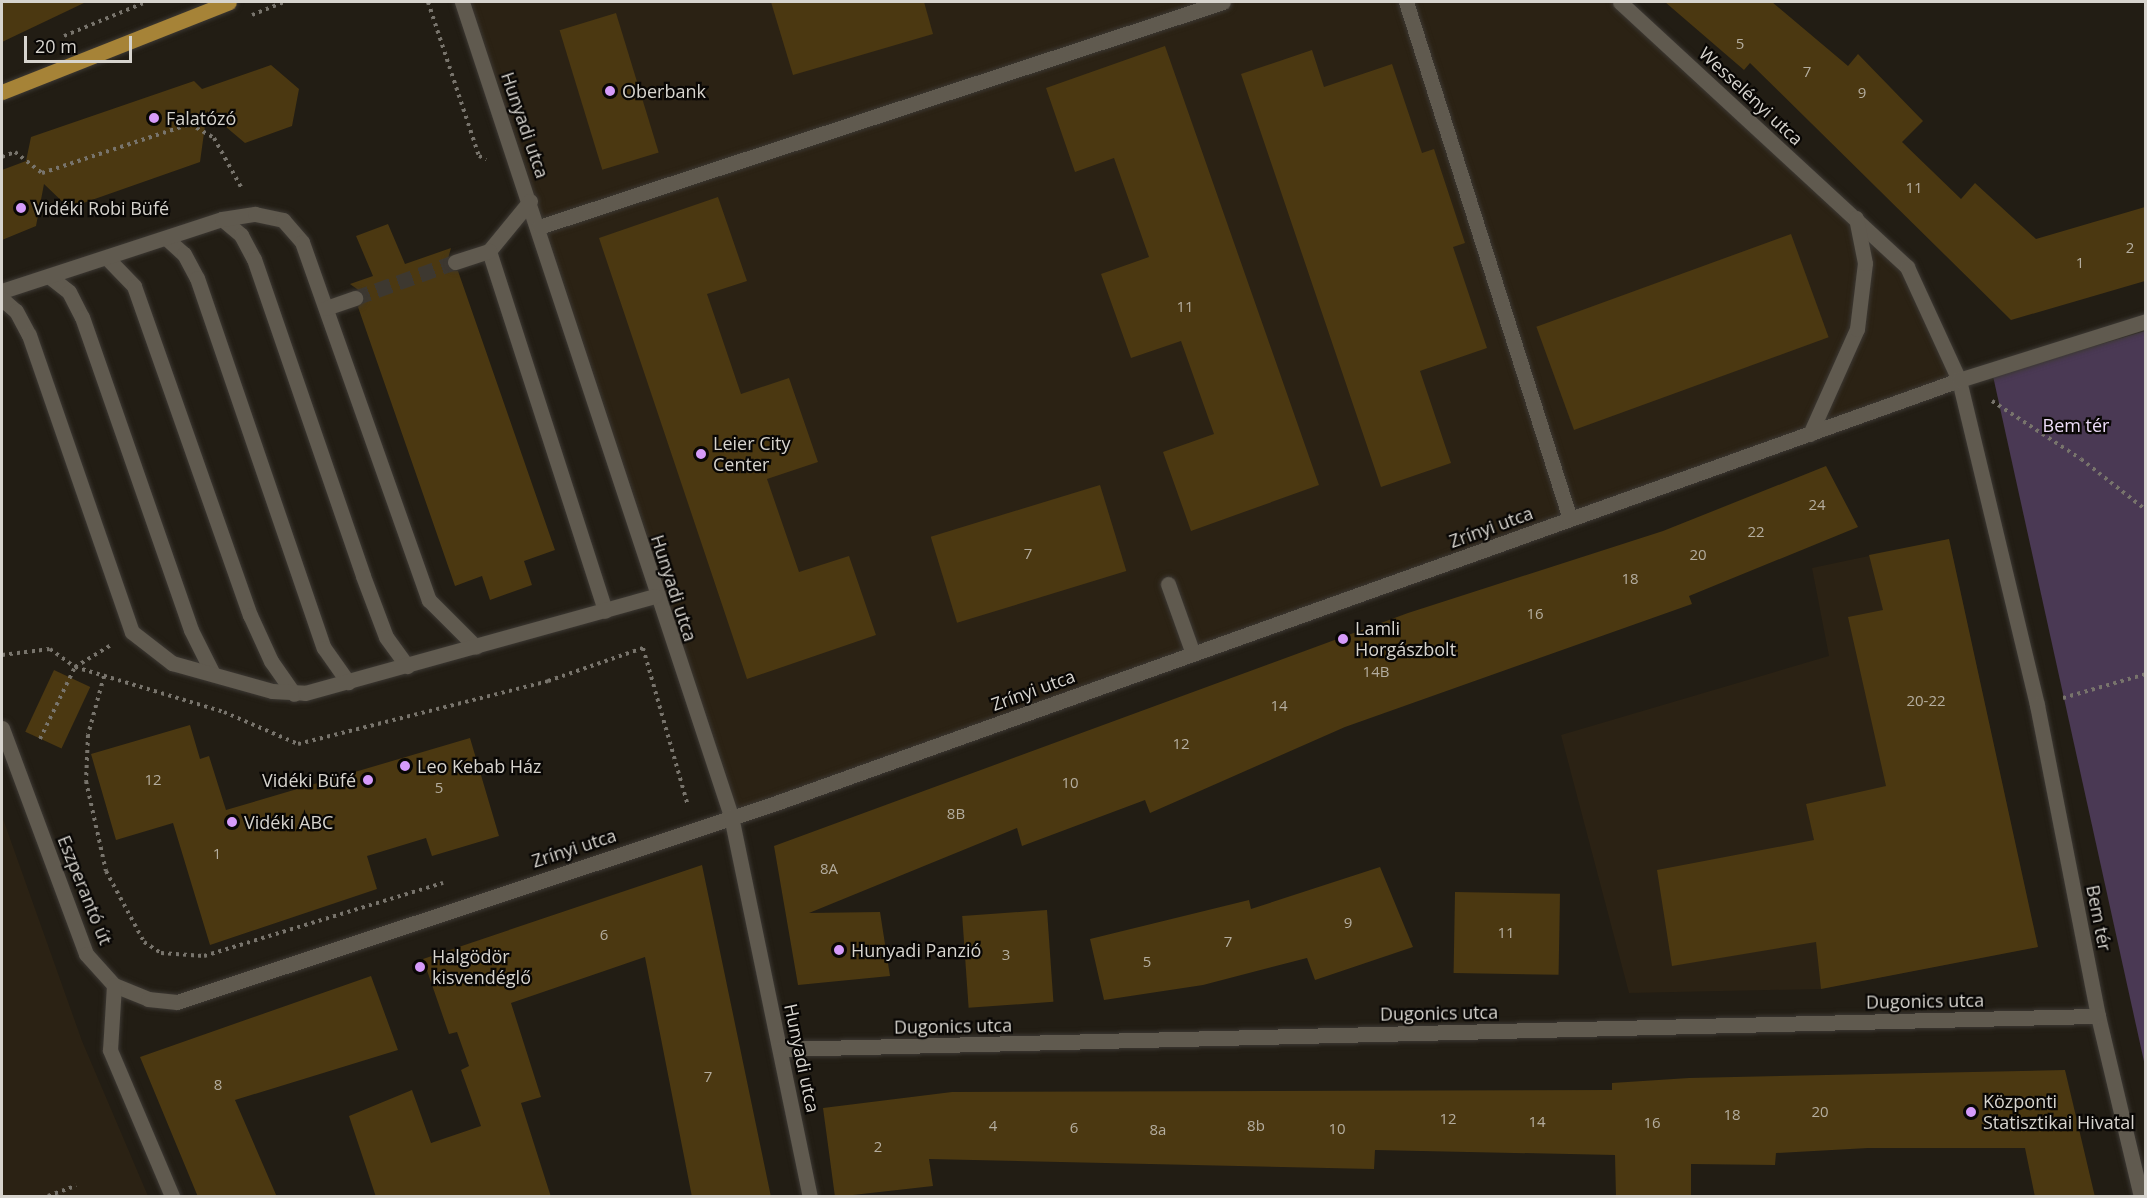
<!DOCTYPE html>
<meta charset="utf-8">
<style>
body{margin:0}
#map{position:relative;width:2147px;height:1198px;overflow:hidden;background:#221d14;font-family:"Open Sans",sans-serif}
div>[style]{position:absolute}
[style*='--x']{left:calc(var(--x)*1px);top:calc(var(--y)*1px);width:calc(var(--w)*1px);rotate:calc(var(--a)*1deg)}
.built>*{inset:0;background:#2b2214}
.green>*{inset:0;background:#4a3954}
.building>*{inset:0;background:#4b3811;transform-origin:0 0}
.minor-tunnel>*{height:15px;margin-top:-7.5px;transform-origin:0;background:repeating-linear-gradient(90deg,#3d3830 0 15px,transparent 0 23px)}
.path>*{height:4px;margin-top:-2px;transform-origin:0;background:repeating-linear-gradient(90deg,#78746c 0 3px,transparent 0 7.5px)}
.roads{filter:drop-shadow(0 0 2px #3c3833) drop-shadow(0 0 2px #3c3833)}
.minor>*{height:15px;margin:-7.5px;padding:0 7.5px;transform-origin:7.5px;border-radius:7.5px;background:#605a4f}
.major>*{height:15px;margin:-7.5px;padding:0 7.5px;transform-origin:7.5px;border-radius:7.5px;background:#a68337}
.dots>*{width:16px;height:16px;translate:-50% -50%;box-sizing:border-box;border:3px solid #090705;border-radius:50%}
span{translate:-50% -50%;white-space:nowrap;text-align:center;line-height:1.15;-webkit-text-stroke:4.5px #090705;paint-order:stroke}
.number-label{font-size:15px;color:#b4ad9f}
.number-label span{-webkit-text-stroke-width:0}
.poi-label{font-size:18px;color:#d7d4ce}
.left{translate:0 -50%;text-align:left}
.right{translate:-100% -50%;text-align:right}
.street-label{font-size:18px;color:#d7d4ce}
.park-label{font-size:18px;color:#eddcf8}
.frame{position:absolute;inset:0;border:3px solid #d7d4ce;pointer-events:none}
.scale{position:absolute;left:24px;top:36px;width:108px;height:27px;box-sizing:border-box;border:3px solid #d7d4ce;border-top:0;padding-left:8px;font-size:18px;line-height:21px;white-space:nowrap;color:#d7d4ce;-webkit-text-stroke:4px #090705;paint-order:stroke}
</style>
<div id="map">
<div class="built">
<i style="clip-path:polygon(462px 2px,1620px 2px,1907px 267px,1959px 380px,731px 816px)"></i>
<i style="clip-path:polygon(1949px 539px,2038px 947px,1821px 989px,1629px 993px,1561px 735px,1829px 656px,1812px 568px)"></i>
<i style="clip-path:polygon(2px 816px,82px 1041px,148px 1196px,2px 1196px)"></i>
</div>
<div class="green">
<i style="clip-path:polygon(2145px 331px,2145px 1066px,1993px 376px)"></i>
</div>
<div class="building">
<i style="clip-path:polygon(2px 2px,86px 2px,2px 42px)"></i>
<i style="clip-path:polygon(771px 2px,924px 2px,933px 34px,793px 75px)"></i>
<i style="clip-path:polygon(1665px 2px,1772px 2px,1848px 66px,1858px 54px,1923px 121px,1902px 142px,1961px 199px,1975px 183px,2036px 239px,2145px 207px,2145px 281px,2011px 320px,1750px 63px,1744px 70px)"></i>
<i style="left:616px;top:13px;width:146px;height:59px;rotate:73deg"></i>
<i style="clip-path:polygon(1165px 46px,1319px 485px,1191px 531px,1163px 452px,1214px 434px,1181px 341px,1131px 358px,1101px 274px,1149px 257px,1114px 158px,1075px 172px,1046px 88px)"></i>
<i style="clip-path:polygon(1312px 50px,1324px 87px,1392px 64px,1422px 153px,1434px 149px,1465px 243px,1453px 247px,1487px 348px,1420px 371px,1451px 463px,1381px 487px,1241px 74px)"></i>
<i style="clip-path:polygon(271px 65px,299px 89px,292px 126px,245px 143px,207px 111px,200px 162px,69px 208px,44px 184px,36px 226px,2px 240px,2px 170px,26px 161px,31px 137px,194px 81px,202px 89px)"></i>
<i style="clip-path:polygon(718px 197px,747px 281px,707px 294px,741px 394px,789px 378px,818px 462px,767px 479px,799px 572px,849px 556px,876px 635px,747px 679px,599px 238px)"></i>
<i style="clip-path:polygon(388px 224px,405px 264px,451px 248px,446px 266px,458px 271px,555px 550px,524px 561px,532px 585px,490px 600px,482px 576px,455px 586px,358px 307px,364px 294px,350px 284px,373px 276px,356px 236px)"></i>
<i style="left:1791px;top:234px;width:110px;height:271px;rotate:70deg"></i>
<i style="clip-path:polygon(1826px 466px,1858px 527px,1689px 596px,1692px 604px,1345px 727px,1150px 813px,1145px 800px,1022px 846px,1017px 828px,809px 913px,880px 912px,890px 976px,798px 985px,774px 846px,1408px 613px,1663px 531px)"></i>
<i style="left:1100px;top:485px;width:90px;height:177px;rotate:73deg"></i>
<i style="clip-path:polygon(1949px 539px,2038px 947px,1821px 989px,1816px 942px,1672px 966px,1657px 870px,1814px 840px,1806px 804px,1886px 786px,1848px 617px,1883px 610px,1869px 555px)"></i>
<i style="left:54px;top:670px;width:40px;height:68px;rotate:25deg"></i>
<i style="clip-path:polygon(190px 725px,200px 759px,209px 756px,226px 810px,470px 738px,499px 836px,432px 856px,426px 838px,367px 856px,377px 889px,210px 945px,173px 823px,116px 840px,91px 754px)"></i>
<i style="clip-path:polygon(702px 865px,771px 1197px,692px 1197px,645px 957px,511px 1003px,541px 1097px,521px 1103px,551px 1197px,376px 1197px,349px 1116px,412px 1090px,431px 1143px,481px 1126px,461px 1070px,469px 1066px,457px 1032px,449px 1034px,423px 959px)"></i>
<i style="clip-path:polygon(1380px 867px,1413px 947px,1315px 980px,1307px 958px,1203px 985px,1104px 1000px,1090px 939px,1249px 900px,1251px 909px)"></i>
<i style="left:1455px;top:892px;width:105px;height:81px;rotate:1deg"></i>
<i style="left:1047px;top:910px;width:92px;height:85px;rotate:86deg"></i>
<i style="clip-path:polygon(371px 976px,398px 1050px,235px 1100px,277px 1197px,198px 1197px,140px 1057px)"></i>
<i style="clip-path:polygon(2065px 1070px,2095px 1197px,2035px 1197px,2025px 1148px,1868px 1148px,1776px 1153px,1775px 1165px,1691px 1164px,1691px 1197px,1616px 1197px,1615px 1155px,1375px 1150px,1374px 1169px,929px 1159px,933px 1186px,835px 1197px,823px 1108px,952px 1092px,1612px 1090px,1612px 1083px,1689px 1078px)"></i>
</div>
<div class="minor-tunnel">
<i style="--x:355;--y:298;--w:106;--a:-19.8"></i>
</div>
<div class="path">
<i style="--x:428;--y:2;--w:162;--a:71.7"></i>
<i style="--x:479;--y:156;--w:8;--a:23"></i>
<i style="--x:252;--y:15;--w:35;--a:-22"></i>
<i style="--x:64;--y:36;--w:89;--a:-22.5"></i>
<i style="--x:2;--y:157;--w:14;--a:-21"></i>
<i style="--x:15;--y:152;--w:34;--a:38"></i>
<i style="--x:42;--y:173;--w:156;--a:-18.3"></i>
<i style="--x:190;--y:124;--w:28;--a:30"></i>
<i style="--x:214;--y:138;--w:58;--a:61.2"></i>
<i style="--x:1992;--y:401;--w:106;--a:33.1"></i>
<i style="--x:2081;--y:459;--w:83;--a:38.1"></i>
<i style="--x:2;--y:655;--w:48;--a:-7.1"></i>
<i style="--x:50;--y:649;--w:31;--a:36"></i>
<i style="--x:75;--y:667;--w:156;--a:16.8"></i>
<i style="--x:224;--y:712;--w:81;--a:23.4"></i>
<i style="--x:298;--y:744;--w:258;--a:-14.1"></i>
<i style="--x:548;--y:681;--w:101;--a:-19.2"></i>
<i style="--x:643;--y:648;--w:164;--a:74.1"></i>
<i style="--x:104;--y:676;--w:61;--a:105.2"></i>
<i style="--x:88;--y:735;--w:46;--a:92.5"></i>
<i style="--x:86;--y:781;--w:92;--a:77.5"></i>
<i style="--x:106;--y:871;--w:81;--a:61.8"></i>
<i style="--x:144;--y:942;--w:20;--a:33"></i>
<i style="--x:161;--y:953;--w:43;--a:4"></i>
<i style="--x:204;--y:956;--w:250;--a:-17"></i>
<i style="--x:2063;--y:698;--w:86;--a:-16.1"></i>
<i style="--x:40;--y:739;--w:80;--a:-64.1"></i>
<i style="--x:75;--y:667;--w:42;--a:-31.4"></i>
<i style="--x:48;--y:1196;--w:30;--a:-20"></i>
</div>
<div class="roads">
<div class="minor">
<i style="--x:462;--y:2;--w:857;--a:71.71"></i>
<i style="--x:731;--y:816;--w:388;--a:78.3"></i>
<i style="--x:1406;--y:2;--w:542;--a:72.4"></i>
<i style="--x:1620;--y:2;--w:391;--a:42.7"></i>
<i style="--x:1907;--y:267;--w:124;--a:65.3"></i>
<i style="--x:1959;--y:380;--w:334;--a:76.5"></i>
<i style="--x:2037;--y:705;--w:317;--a:78.9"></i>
<i style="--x:2098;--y:1016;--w:185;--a:76.6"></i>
<i style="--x:530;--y:201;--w:65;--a:129.4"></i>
<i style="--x:489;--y:251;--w:378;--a:72.1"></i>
<i style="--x:222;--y:219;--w:25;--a:40"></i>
<i style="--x:241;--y:235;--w:27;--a:62"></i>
<i style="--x:254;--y:259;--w:335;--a:71"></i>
<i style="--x:363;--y:576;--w:65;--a:69.3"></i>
<i style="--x:386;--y:637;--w:36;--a:54"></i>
<i style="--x:539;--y:227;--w:720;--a:-18.21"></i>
<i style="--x:166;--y:238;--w:24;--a:42"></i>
<i style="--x:184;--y:254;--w:27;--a:62"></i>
<i style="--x:197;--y:278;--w:391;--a:71.1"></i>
<i style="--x:324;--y:648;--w:42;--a:54.8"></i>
<i style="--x:107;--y:258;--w:39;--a:46"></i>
<i style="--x:134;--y:286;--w:349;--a:70.6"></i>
<i style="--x:250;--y:615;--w:51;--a:65.5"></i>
<i style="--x:271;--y:661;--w:40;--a:55.1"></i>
<i style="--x:455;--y:262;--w:36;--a:-18"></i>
<i style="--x:50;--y:277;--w:24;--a:38"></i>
<i style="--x:69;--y:292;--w:28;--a:63"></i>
<i style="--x:82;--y:317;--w:331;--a:70.8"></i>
<i style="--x:191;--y:630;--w:49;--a:63.4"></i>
<i style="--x:2;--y:291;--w:231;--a:-18.1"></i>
<i style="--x:222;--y:219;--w:33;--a:-9"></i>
<i style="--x:255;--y:214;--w:29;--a:12"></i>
<i style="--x:283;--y:220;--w:29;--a:49"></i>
<i style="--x:302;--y:242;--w:380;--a:70.5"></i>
<i style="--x:429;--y:600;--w:66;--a:45"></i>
<i style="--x:2;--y:299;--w:18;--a:41"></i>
<i style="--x:16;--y:311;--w:27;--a:62"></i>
<i style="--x:29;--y:335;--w:314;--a:70.9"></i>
<i style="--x:132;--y:632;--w:51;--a:37.8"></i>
<i style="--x:172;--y:663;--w:104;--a:15.6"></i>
<i style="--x:272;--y:691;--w:33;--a:3"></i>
<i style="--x:305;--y:693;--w:363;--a:-15.5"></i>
<i style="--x:326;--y:308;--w:31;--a:-19"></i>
<i style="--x:1810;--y:434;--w:115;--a:-65.9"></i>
<i style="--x:1857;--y:329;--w:66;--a:-83.1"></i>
<i style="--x:1865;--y:263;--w:46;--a:-101.3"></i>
<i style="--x:1168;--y:584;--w:74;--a:70.3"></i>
<i style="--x:2;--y:728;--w:241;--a:69.6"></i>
<i style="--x:86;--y:954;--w:42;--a:47.9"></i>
<i style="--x:114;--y:985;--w:37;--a:22"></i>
<i style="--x:148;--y:999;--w:29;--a:6"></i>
<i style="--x:177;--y:1002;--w:628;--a:-18.38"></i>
<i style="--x:773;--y:804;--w:1260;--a:-19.67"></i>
<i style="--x:1959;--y:380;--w:196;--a:-17.5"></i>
<i style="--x:114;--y:985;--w:65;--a:93.5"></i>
<i style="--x:110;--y:1050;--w:159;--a:67"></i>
<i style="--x:781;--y:1049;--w:1317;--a:-1.44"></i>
</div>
<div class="major">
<i style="--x:2;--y:92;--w:244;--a:-21.6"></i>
</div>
</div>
<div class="dots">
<i style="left:610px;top:91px;background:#d69bfa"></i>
<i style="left:154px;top:118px;background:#d69bfa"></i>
<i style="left:21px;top:208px;background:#d69bfa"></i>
<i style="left:701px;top:454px;background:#d69bfa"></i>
<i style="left:1343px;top:639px;background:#d69bfa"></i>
<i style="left:405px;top:766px;background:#d69bfa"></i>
<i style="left:368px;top:780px;background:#d69bfa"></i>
<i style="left:232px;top:822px;background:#d69bfa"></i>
<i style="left:839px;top:950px;background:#d69bfa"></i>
<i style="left:420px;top:967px;background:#d69bfa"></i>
<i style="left:1971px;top:1112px;background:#d69bfa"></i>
</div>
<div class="number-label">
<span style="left:1740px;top:44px">5</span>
<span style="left:1807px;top:72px">7</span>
<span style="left:1862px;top:93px">9</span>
<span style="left:1914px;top:188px">11</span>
<span style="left:2130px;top:248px">2</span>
<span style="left:2080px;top:263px">1</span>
<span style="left:1185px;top:307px">11</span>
<span style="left:1817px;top:505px">24</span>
<span style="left:1756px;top:532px">22</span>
<span style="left:1028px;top:554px">7</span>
<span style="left:1698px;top:555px">20</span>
<span style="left:1630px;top:579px">18</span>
<span style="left:1535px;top:614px">16</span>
<span style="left:1376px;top:672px">14B</span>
<span style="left:1926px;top:701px">20-22</span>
<span style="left:1279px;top:706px">14</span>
<span style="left:1181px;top:744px">12</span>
<span style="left:153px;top:780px">12</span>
<span style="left:1070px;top:783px">10</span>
<span style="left:439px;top:788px">5</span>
<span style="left:956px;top:814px">8B</span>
<span style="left:217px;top:854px">1</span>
<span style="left:829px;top:869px">8A</span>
<span style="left:1348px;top:923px">9</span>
<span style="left:1506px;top:933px">11</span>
<span style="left:604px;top:935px">6</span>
<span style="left:1228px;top:942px">7</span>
<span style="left:1006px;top:955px">3</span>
<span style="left:1147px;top:962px">5</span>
<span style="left:708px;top:1077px">7</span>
<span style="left:218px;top:1085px">8</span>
<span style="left:1820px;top:1112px">20</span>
<span style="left:1732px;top:1115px">18</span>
<span style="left:1448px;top:1119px">12</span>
<span style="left:1537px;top:1122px">14</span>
<span style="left:1652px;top:1123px">16</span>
<span style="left:993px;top:1126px">4</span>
<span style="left:1256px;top:1126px">8b</span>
<span style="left:1074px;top:1128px">6</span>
<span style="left:1337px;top:1129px">10</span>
<span style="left:1158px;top:1130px">8a</span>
<span style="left:878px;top:1147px">2</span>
</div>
<div class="poi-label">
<span class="left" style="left:622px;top:91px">Oberbank</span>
<span class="left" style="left:166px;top:118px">Falatózó</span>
<span class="left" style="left:33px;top:208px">Vidéki Robi Büfé</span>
<span class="left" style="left:713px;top:454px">Leier City<br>Center</span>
<span class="left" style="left:1355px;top:639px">Lamli<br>Horgászbolt</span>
<span class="left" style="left:417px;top:766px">Leo Kebab Ház</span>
<span class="right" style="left:356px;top:780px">Vidéki Büfé</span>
<span class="left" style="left:244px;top:822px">Vidéki ABC</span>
<span class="left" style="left:851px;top:950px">Hunyadi Panzió</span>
<span class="left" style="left:432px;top:967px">Halgödör<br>kisvendéglő</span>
<span class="left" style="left:1983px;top:1112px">Központi<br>Statisztikai Hivatal</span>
</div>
<div class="street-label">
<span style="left:1751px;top:96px;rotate:43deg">Wesselényi utca</span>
<span style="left:525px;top:125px;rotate:71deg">Hunyadi utca</span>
<span style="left:1491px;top:527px;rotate:-20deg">Zrínyi utca</span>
<span style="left:674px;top:588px;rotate:72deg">Hunyadi utca</span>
<span style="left:1033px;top:690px;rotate:-20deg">Zrínyi utca</span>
<span style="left:574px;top:848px;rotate:-18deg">Zrínyi utca</span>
<span style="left:85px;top:890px;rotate:68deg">Eszperantó út</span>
<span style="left:2099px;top:918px;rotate:79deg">Bem tér</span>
<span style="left:1925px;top:1001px;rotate:-1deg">Dugonics utca</span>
<span style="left:1439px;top:1013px;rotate:-1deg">Dugonics utca</span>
<span style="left:953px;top:1026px;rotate:-1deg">Dugonics utca</span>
<span style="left:802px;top:1058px;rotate:78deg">Hunyadi utca</span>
</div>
<div class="park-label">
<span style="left:2076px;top:425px">Bem tér</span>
</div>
<div class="frame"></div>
<div class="scale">20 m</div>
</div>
